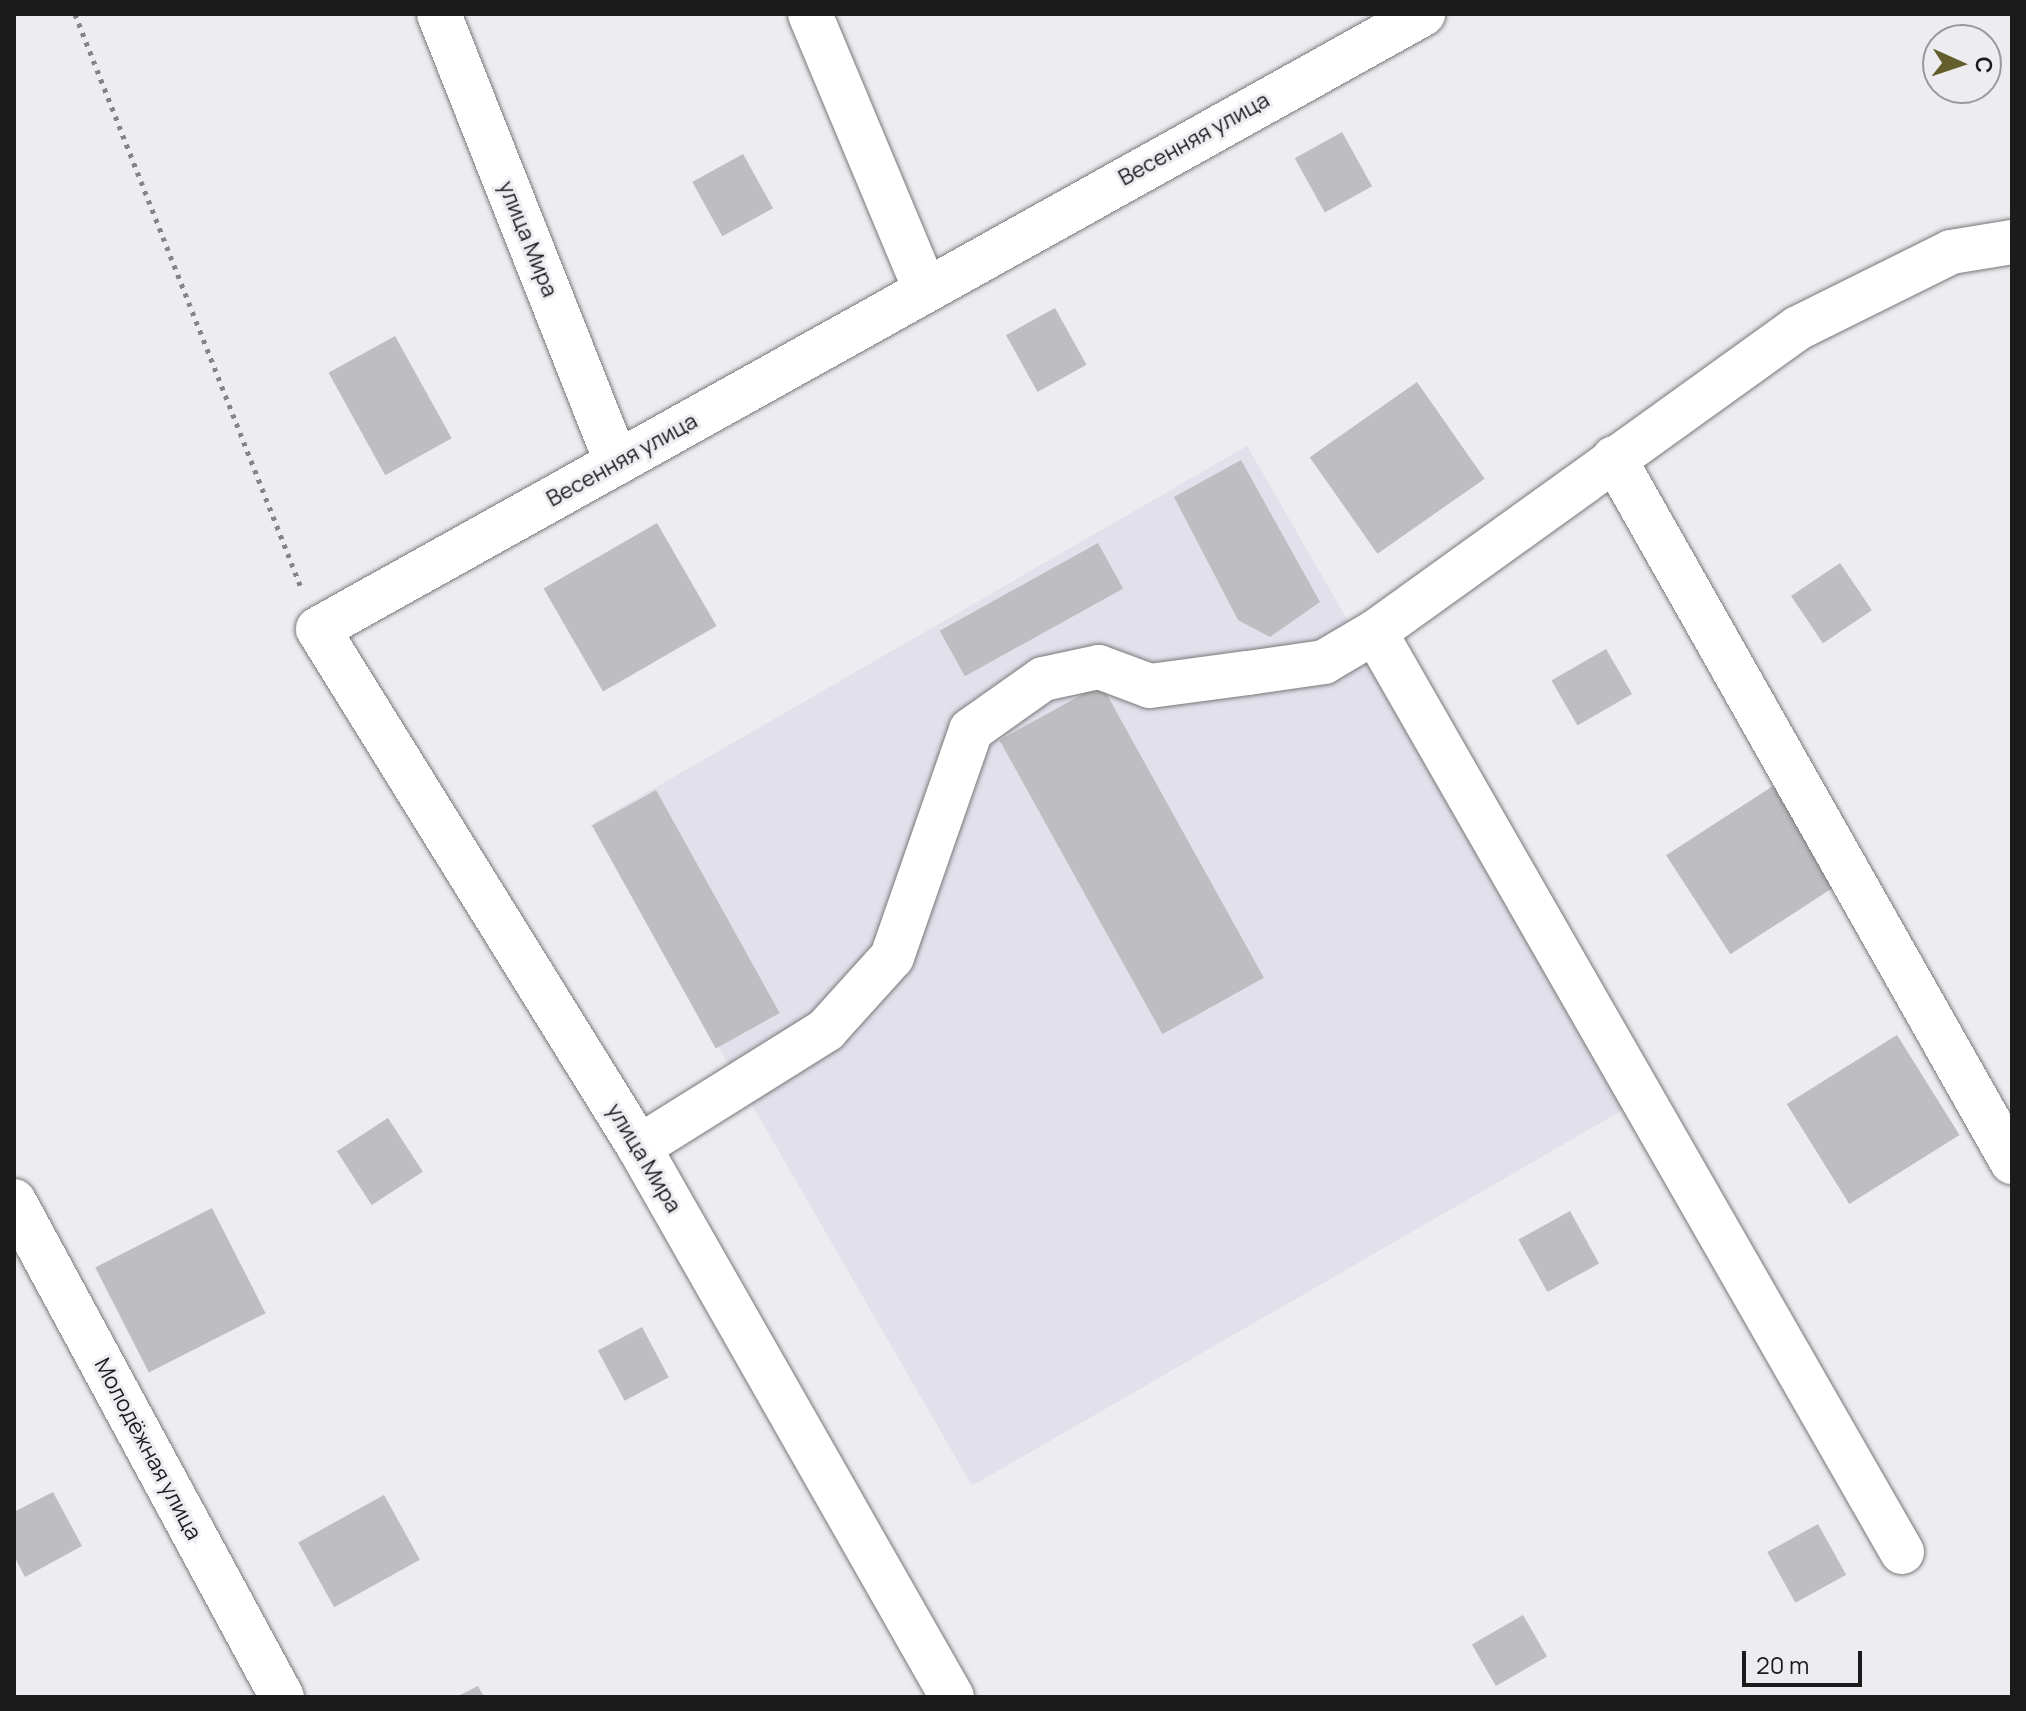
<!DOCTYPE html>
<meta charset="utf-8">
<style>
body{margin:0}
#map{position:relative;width:2026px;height:1711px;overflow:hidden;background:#edecf0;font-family:Manrope,sans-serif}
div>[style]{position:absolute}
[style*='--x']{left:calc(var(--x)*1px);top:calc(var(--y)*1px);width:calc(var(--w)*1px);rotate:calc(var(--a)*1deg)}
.built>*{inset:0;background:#e1e0eb;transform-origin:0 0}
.building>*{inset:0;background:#bebdc1;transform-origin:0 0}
.path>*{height:5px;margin-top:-2.5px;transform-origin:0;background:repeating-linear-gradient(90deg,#848486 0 4px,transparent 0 10px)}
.roads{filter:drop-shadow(0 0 2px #78787a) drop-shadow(0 0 2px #78787a)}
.minor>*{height:44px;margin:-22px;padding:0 22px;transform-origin:22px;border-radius:22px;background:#fff}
span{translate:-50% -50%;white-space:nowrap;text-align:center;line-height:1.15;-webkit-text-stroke:6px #edecf0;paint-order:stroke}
.street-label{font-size:22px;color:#1b1b1c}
.frame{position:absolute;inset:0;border:16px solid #1b1b1c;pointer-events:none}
.north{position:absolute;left:1922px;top:24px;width:80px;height:80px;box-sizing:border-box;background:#edecf0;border:2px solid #99989b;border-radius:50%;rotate:93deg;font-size:22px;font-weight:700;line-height:32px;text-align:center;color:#1b1b1c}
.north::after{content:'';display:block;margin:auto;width:28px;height:36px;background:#635e2b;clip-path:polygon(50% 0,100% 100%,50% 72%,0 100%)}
.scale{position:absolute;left:1742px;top:1651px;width:120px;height:36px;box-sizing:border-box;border:4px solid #1b1b1c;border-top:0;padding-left:10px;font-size:24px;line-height:28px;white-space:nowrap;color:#1b1b1c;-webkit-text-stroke:6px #edecf0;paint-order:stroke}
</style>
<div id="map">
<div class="built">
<i style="left:1247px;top:446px;width:763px;height:758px;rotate:60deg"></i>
</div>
<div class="building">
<i style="left:1342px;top:132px;width:62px;height:54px;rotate:61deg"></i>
<i style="left:743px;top:154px;width:62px;height:58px;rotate:61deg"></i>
<i style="left:1055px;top:308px;width:65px;height:56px;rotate:61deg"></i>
<i style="left:395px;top:336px;width:117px;height:76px;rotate:61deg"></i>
<i style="left:1417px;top:382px;width:118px;height:131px;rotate:55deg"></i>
<i style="clip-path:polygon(1241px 460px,1320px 602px,1270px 637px,1238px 620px,1174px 497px)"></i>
<i style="left:657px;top:523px;width:119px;height:131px;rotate:60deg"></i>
<i style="left:1098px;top:543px;width:52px;height:181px;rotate:61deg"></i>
<i style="left:1840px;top:563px;width:57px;height:59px;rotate:56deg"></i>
<i style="left:1606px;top:649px;width:52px;height:63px;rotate:60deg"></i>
<i style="left:1101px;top:684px;width:336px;height:116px;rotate:61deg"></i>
<i style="left:1776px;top:784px;width:118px;height:131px;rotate:57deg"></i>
<i style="left:656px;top:790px;width:255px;height:73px;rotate:61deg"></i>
<i style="left:1897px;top:1035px;width:118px;height:130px;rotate:58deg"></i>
<i style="left:388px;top:1118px;width:64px;height:61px;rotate:57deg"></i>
<i style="left:212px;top:1208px;width:118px;height:131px;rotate:63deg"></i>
<i style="left:1570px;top:1211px;width:60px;height:59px;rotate:61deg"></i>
<i style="left:642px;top:1327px;width:57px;height:50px;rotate:62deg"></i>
<i style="clip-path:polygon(53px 1492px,82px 1546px,25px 1577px,14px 1556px,14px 1512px)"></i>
<i style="left:384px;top:1495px;width:74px;height:98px;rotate:61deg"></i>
<i style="left:1818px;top:1524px;width:58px;height:58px;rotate:61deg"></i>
<i style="left:1523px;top:1615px;width:48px;height:59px;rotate:60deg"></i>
<i style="clip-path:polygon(478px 1686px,484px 1697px,456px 1697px)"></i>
</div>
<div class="path">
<i style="--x:75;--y:14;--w:619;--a:68.49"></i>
</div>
<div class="roads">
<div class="minor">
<i style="--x:439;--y:14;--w:483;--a:68.4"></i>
<i style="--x:810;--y:14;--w:298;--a:67.3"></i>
<i style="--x:1614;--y:458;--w:809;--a:60.52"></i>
<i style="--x:639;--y:1147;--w:221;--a:-32"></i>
<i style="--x:826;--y:1030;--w:98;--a:-47.9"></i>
<i style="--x:892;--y:957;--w:240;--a:-70.8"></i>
<i style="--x:971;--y:730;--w:88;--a:-35.3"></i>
<i style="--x:1043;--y:679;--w:57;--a:-12.1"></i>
<i style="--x:1099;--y:667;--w:54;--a:20.4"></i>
<i style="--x:1150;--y:686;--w:99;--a:-7.6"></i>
<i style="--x:1248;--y:673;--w:77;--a:-8.2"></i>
<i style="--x:1324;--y:662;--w:59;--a:-30.5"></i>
<i style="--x:14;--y:1201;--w:564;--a:61.62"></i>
<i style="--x:1902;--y:1552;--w:1060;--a:-119.81"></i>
<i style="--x:1375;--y:632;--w:521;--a:-35.7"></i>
<i style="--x:1798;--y:328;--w:171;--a:-26.4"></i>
<i style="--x:1951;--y:252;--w:62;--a:-9.3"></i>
<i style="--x:952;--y:1697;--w:633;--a:-119.64"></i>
<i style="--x:639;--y:1147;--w:609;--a:-121.79"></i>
<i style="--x:318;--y:629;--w:1265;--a:-29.1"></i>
</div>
</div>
<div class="street-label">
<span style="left:1194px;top:139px;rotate:-29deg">Весенняя улица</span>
<span style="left:528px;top:239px;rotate:68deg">улица Мира</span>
<span style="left:622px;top:460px;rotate:-29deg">Весенняя улица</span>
<span style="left:644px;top:1158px;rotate:59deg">улица Мира</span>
<span style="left:148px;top:1449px;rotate:62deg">Молодёжная улица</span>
</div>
<div class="frame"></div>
<div class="north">С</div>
<div class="scale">20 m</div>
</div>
